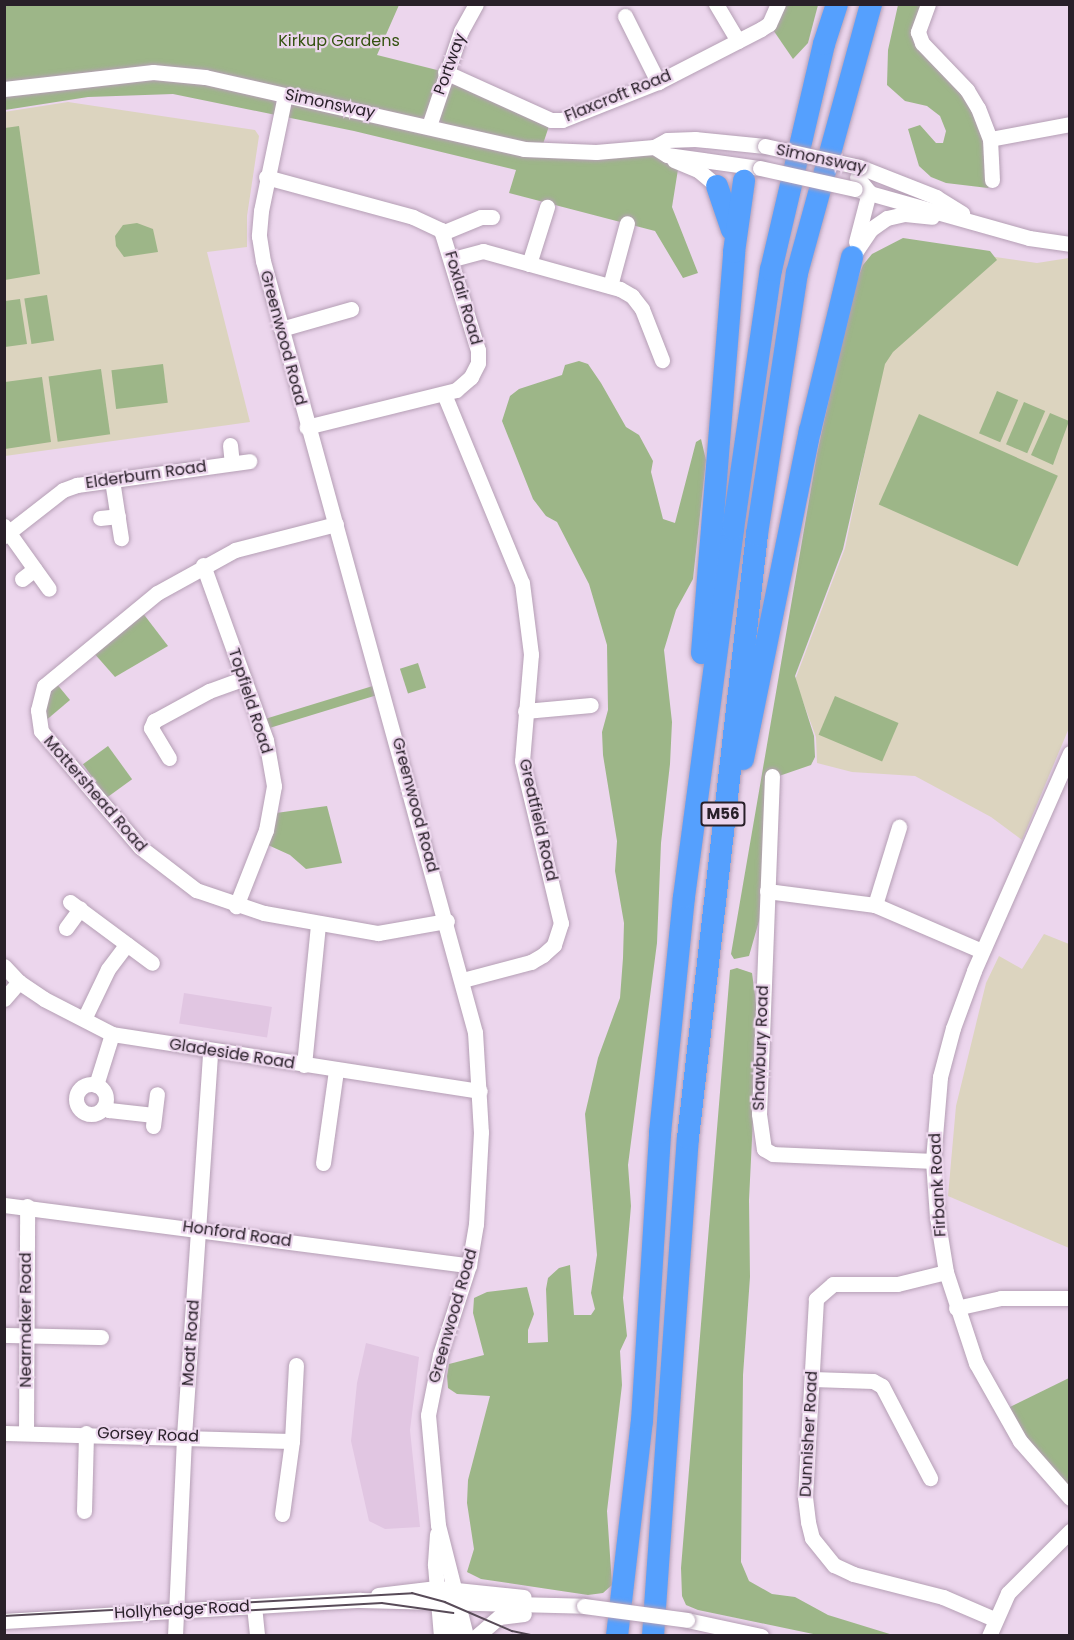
<!DOCTYPE html>
<style>
body{margin:0}
#map{position:relative;width:1074px;height:1640px;overflow:hidden;background:#ecd6ed;font-family:Poppins,sans-serif}
div>[style]{position:absolute}
[style*='--x']{left:calc(var(--x)*1px);top:calc(var(--y)*1px);width:calc(var(--w)*1px);rotate:calc(var(--a)*1deg)}
.built>*{inset:0;background:#e1c6e2;transform-origin:0 0}
.education>*{inset:0;background:#dcd4bf}
.green>*{inset:0;background:#9db688;transform-origin:0 0}
.roads{filter:drop-shadow(0 0 2px #b59fb5) drop-shadow(0 0 2px #b59fb5)}
.minor>*{height:15px;margin:-7.5px;padding:0 7.5px;transform-origin:7.5px;border-radius:7.5px;background:#fff}
.minor>.ring{margin:-7.5px;padding:0;box-sizing:content-box;background:none;border:15px solid #fff;border-radius:50%}
.highway>*{height:22px;margin:-11px;padding:0 11px;transform-origin:11px;border-radius:11px;background:#55a0fe}
.tram>*{height:1.5px;margin:-0.75px;padding:0 0.75px;transform-origin:0.75px;border-radius:0.75px;background:#584b58}
.bridges{filter:drop-shadow(0 0 2px #b59fb5) drop-shadow(0 0 2px #b59fb5)}
.minor-bridge>*{height:15px;margin:-7.5px;padding:0 7.5px;transform-origin:7.5px;border-radius:7.5px;background:#fff}
span{translate:-50% -50%;white-space:nowrap;text-align:center;line-height:1.15;-webkit-text-stroke:4.5px #ecd6ed;paint-order:stroke}
.shield-label span{padding:2px 4px;background:#ecd6ed;border:2px solid;border-radius:4px;-webkit-text-stroke-width:0}
.shield-label{font-size:15px;color:#292029;font-weight:700}
.park-label{font-size:16px;color:#355311}
.street-label{font-size:16px;color:#292029}
.frame{position:absolute;inset:0;border:6px solid #292029;pointer-events:none}
</style>
<div id="map">
<div class="built">
<i style="left:184px;top:993px;width:89px;height:31px;rotate:9deg"></i>
<i style="clip-path:polygon(366px 1343px,419px 1357px,410px 1430px,420px 1527px,385px 1529px,369px 1521px,351px 1441px,357px 1383px)"></i>
</div>
<div class="education">
<i style="clip-path:polygon(68px 102px,255px 130px,259px 136px,247px 216px,247px 247px,207px 252px,250px 422px,5px 456px,4px 112px)"></i>
<i style="clip-path:polygon(981px 255px,1037px 263px,1069px 258px,1069px 728px,1022px 840px,991px 817px,915px 776px,852px 772px,817px 763px,816px 737px,795px 680px,845px 548px,886px 352px)"></i>
<i style="clip-path:polygon(1044px 934px,1069px 944px,1069px 1248px,948px 1196px,956px 1106px,986px 983px,999px 956px,1022px 969px)"></i>
</div>
<div class="green">
<i style="clip-path:polygon(4px 5px,399px 5px,377px 55px,445px 72px,551px 120px,541px 150px,654px 147px,679px 163px,672px 207px,698px 273px,683px 278px,655px 231px,509px 193px,516px 170px,354px 131px,173px 94px,88px 97px,5px 110px)"></i>
<i style="clip-path:polygon(778px 5px,818px 5px,808px 43px,793px 59px,769px 24px)"></i>
<i style="clip-path:polygon(898px 5px,928px 5px,918px 31px,978px 108px,992px 180px,988px 188px,946px 183px,931px 177px,919px 166px,908px 129px,920px 125px,936px 143px,943px 143px,946px 131px,940px 116px,927px 106px,905px 101px,887px 85px,888px 50px)"></i>
<i style="clip-path:polygon(19px 126px,40px 274px,5px 280px,5px 128px)"></i>
<i style="clip-path:polygon(137px 223px,153px 229px,158px 252px,124px 257px,116px 246px,115px 236px,123px 225px)"></i>
<i style="clip-path:polygon(903px 238px,990px 251px,997px 260px,893px 352px,885px 364px,843px 549px,795px 676px,814px 736px,815px 757px,811px 765px,779px 776px,763px 907px,749px 956px,734px 959px,731px 954px,817px 454px,852px 294px,863px 265px,872px 254px)"></i>
<i style="left:47px;top:295px;width:46px;height:23px;rotate:81deg"></i>
<i style="clip-path:polygon(20px 299px,27px 344px,5px 347px,5px 301px)"></i>
<i style="clip-path:polygon(579px 361px,588px 364px,601px 383px,626px 427px,639px 435px,653px 461px,651px 472px,663px 519px,675px 523px,696px 442px,701px 439px,706px 460px,693px 579px,676px 610px,664px 650px,672px 722px,670px 764px,661px 843px,657px 943px,628px 1165px,631px 1206px,623px 1298px,627px 1336px,620px 1351px,622px 1385px,607px 1511px,612px 1585px,603px 1593px,588px 1595px,481px 1579px,467px 1572px,474px 1549px,467px 1503px,468px 1480px,490px 1396px,457px 1394px,448px 1388px,447px 1376px,449px 1364px,484px 1355px,473px 1313px,474px 1298px,487px 1292px,527px 1287px,534px 1314px,528px 1330px,528px 1343px,548px 1342px,546px 1289px,548px 1278px,559px 1268px,570px 1265px,574px 1315px,591px 1315px,595px 1309px,591px 1293px,597px 1255px,585px 1114px,598px 1058px,620px 998px,623px 958px,624px 923px,615px 871px,617px 841px,603px 755px,602px 732px,608px 710px,607px 645px,589px 584px,557px 522px,546px 516px,533px 499px,502px 421px,510px 396px,519px 389px,562px 375px,565px 365px)"></i>
<i style="left:163px;top:364px;width:39px;height:52px;rotate:83deg"></i>
<i style="left:101px;top:369px;width:66px;height:53px;rotate:82deg"></i>
<i style="clip-path:polygon(42px 377px,51px 442px,5px 449px,5px 382px)"></i>
<i style="left:997px;top:391px;width:23px;height:46px;rotate:23deg"></i>
<i style="left:1024px;top:402px;width:23px;height:46px;rotate:23deg"></i>
<i style="clip-path:polygon(1050px 413px,1069px 421px,1053px 465px,1031px 455px)"></i>
<i style="left:919px;top:414px;width:152px;height:99px;rotate:24deg"></i>
<i style="clip-path:polygon(142px 612px,168px 646px,115px 677px,93px 652px)"></i>
<i style="left:418px;top:663px;width:26px;height:19px;rotate:72deg"></i>
<i style="clip-path:polygon(56px 683px,70px 700px,44px 722px,49px 691px)"></i>
<i style="left:376px;top:685px;width:10px;height:117px;rotate:73deg"></i>
<i style="left:835px;top:696px;width:69px;height:42px;rotate:23deg"></i>
<i style="left:108px;top:746px;width:41px;height:31px;rotate:54deg"></i>
<i style="clip-path:polygon(327px 806px,342px 863px,306px 869px,290px 855px,268px 845px,276px 813px)"></i>
<i style="clip-path:polygon(737px 968px,752px 973px,758px 1017px,749px 1200px,750px 1277px,743px 1375px,741px 1562px,749px 1581px,772px 1594px,795px 1597px,828px 1615px,893px 1635px,818px 1635px,698px 1610px,686px 1605px,682px 1596px,681px 1568px,730px 970px)"></i>
<i style="clip-path:polygon(1069px 1378px,1069px 1498px,1004px 1410px)"></i>
</div>
<div class="roads">
<div class="minor">
<i style="--x:716;--y:4;--w:43;--a:59.3"></i>
<i style="--x:928;--y:4;--w:30;--a:110"></i>
<i style="--x:918;--y:32;--w:12;--a:70"></i>
<i style="--x:922;--y:43;--w:65;--a:46.2"></i>
<i style="--x:967;--y:90;--w:21;--a:59"></i>
<i style="--x:978;--y:108;--w:33;--a:69"></i>
<i style="--x:990;--y:139;--w:41;--a:87.2"></i>
<i style="--x:625;--y:16;--w:74;--a:63.4"></i>
<i style="--x:445;--y:72;--w:116;--a:24.4"></i>
<i style="--x:551;--y:120;--w:11;--a:0"></i>
<i style="--x:562;--y:120;--w:103;--a:-21.6"></i>
<i style="--x:658;--y:82;--w:116;--a:-27.2"></i>
<i style="--x:761;--y:29;--w:9;--a:-32"></i>
<i style="--x:769;--y:24;--w:22;--a:-66"></i>
<i style="--x:4;--y:89;--w:150;--a:-6.5"></i>
<i style="--x:153;--y:72;--w:52;--a:5.5"></i>
<i style="--x:205;--y:77;--w:327;--a:12.7"></i>
<i style="--x:524;--y:149;--w:72;--a:2.4"></i>
<i style="--x:596;--y:152;--w:58;--a:-4.9"></i>
<i style="--x:654;--y:147;--w:15;--a:-28"></i>
<i style="--x:667;--y:140;--w:28;--a:-2"></i>
<i style="--x:695;--y:139;--w:70;--a:5.7"></i>
<i style="--x:285;--y:95;--w:118;--a:101.7"></i>
<i style="--x:261;--y:211;--w:25;--a:95"></i>
<i style="--x:259;--y:236;--w:25;--a:81"></i>
<i style="--x:263;--y:261;--w:800;--a:74.63"></i>
<i style="--x:475;--y:1032;--w:100;--a:86.6"></i>
<i style="--x:481;--y:1132;--w:92;--a:93.1"></i>
<i style="--x:476;--y:1224;--w:42;--a:99.7"></i>
<i style="--x:469;--y:1265;--w:95;--a:107.9"></i>
<i style="--x:440;--y:1355;--w:61;--a:101.3"></i>
<i style="--x:428;--y:1415;--w:110;--a:84.8"></i>
<i style="--x:438;--y:1525;--w:114;--a:75.8"></i>
<i style="--x:429;--y:126;--w:100;--a:-71.4"></i>
<i style="--x:461;--y:31;--w:31;--a:-61"></i>
<i style="--x:990;--y:139;--w:81;--a:-10.6"></i>
<i style="--x:654;--y:147;--w:15;--a:32"></i>
<i style="--x:667;--y:155;--w:94;--a:8"></i>
<i style="--x:674;--y:160;--w:26;--a:23"></i>
<i style="--x:698;--y:170;--w:25;--a:40"></i>
<i style="--x:860;--y:167;--w:82;--a:21.5"></i>
<i style="--x:936;--y:197;--w:31;--a:32"></i>
<i style="--x:266;--y:177;--w:152;--a:15.2"></i>
<i style="--x:413;--y:217;--w:31;--a:25"></i>
<i style="--x:441;--y:230;--w:126;--a:72.9"></i>
<i style="--x:478;--y:350;--w:13;--a:90"></i>
<i style="--x:478;--y:363;--w:16;--a:117"></i>
<i style="--x:471;--y:377;--w:20;--a:139"></i>
<i style="--x:456;--y:390;--w:154;--a:166.1"></i>
<i style="--x:855;--y:189;--w:181;--a:15.7"></i>
<i style="--x:1029;--y:238;--w:41;--a:8.3"></i>
<i style="--x:442;--y:233;--w:42;--a:-22.3"></i>
<i style="--x:481;--y:217;--w:11;--a:0"></i>
<i style="--x:856;--y:242;--w:52;--a:-75.4"></i>
<i style="--x:869;--y:192;--w:19;--a:-129"></i>
<i style="--x:852;--y:257;--w:34;--a:-56"></i>
<i style="--x:871;--y:229;--w:19;--a:-35"></i>
<i style="--x:887;--y:218;--w:18;--a:-13"></i>
<i style="--x:905;--y:214;--w:27;--a:6"></i>
<i style="--x:453;--y:259;--w:31;--a:-15"></i>
<i style="--x:483;--y:251;--w:142;--a:15.5"></i>
<i style="--x:620;--y:289;--w:14;--a:30"></i>
<i style="--x:632;--y:296;--w:16;--a:52"></i>
<i style="--x:642;--y:309;--w:55;--a:68.6"></i>
<i style="--x:529;--y:264;--w:60;--a:-72.5"></i>
<i style="--x:610;--y:286;--w:65;--a:-74.9"></i>
<i style="--x:281;--y:329;--w:73;--a:-15.9"></i>
<i style="--x:444;--y:394;--w:204;--a:67.6"></i>
<i style="--x:522;--y:583;--w:72;--a:82.8"></i>
<i style="--x:531;--y:654;--w:107;--a:94.8"></i>
<i style="--x:522;--y:761;--w:167;--a:76.5"></i>
<i style="--x:561;--y:923;--w:23;--a:108"></i>
<i style="--x:554;--y:945;--w:15;--a:138"></i>
<i style="--x:543;--y:955;--w:14;--a:150"></i>
<i style="--x:531;--y:962;--w:70;--a:165.2"></i>
<i style="--x:230;--y:445;--w:18;--a:84"></i>
<i style="--x:112;--y:480;--w:59;--a:81.2"></i>
<i style="--x:100;--y:518;--w:18;--a:-6"></i>
<i style="--x:336;--y:524;--w:104;--a:165.6"></i>
<i style="--x:235;--y:550;--w:89;--a:151.1"></i>
<i style="--x:157;--y:593;--w:146;--a:140.5"></i>
<i style="--x:44;--y:686;--w:25;--a:104"></i>
<i style="--x:38;--y:710;--w:21;--a:82"></i>
<i style="--x:41;--y:731;--w:153;--a:49.5"></i>
<i style="--x:140;--y:847;--w:71;--a:37.5"></i>
<i style="--x:196;--y:890;--w:72;--a:18.7"></i>
<i style="--x:264;--y:913;--w:116;--a:10"></i>
<i style="--x:378;--y:933;--w:70;--a:-9.9"></i>
<i style="--x:4;--y:526;--w:77;--a:54.5"></i>
<i style="--x:4;--y:536;--w:75;--a:-37.9"></i>
<i style="--x:63;--y:490;--w:15;--a:-20"></i>
<i style="--x:77;--y:485;--w:174;--a:-7.9"></i>
<i style="--x:203;--y:565;--w:186;--a:70.2"></i>
<i style="--x:266;--y:740;--w:47;--a:80.1"></i>
<i style="--x:274;--y:786;--w:45;--a:100.3"></i>
<i style="--x:266;--y:830;--w:82;--a:111.5"></i>
<i style="--x:22;--y:579;--w:16;--a:-38"></i>
<i style="--x:525;--y:711;--w:66;--a:-5.2"></i>
<i style="--x:1070;--y:753;--w:238;--a:113.8"></i>
<i style="--x:974;--y:971;--w:61;--a:110.2"></i>
<i style="--x:953;--y:1028;--w:51;--a:104.9"></i>
<i style="--x:940;--y:1077;--w:84;--a:94.8"></i>
<i style="--x:933;--y:1161;--w:56;--a:85.9"></i>
<i style="--x:937;--y:1217;--w:56;--a:80.7"></i>
<i style="--x:946;--y:1272;--w:96;--a:71.8"></i>
<i style="--x:976;--y:1363;--w:90;--a:60.6"></i>
<i style="--x:1020;--y:1441;--w:76;--a:48.7"></i>
<i style="--x:169;--y:758;--w:35;--a:-121"></i>
<i style="--x:151;--y:728;--w:8;--a:-67"></i>
<i style="--x:154;--y:721;--w:63;--a:-28.6"></i>
<i style="--x:209;--y:691;--w:37;--a:-20"></i>
<i style="--x:772;--y:776;--w:338;--a:92.2"></i>
<i style="--x:759;--y:1114;--w:35;--a:82"></i>
<i style="--x:764;--y:1149;--w:10;--a:29"></i>
<i style="--x:773;--y:1154;--w:160;--a:2.5"></i>
<i style="--x:767;--y:891;--w:109;--a:7.4"></i>
<i style="--x:875;--y:905;--w:116;--a:23.3"></i>
<i style="--x:70;--y:902;--w:102;--a:36.6"></i>
<i style="--x:875;--y:905;--w:82;--a:-72.9"></i>
<i style="--x:66;--y:928;--w:24;--a:-54"></i>
<i style="--x:4;--y:966;--w:22;--a:47"></i>
<i style="--x:19;--y:982;--w:30;--a:34"></i>
<i style="--x:44;--y:999;--w:76;--a:27.2"></i>
<i style="--x:112;--y:1034;--w:372;--a:8.8"></i>
<i style="--x:4;--y:999;--w:23;--a:-49"></i>
<i style="--x:84;--y:1019;--w:55;--a:-64.4"></i>
<i style="--x:108;--y:969;--w:31;--a:-53"></i>
<i style="--x:304;--y:1065;--w:142;--a:-84.3"></i>
<i class="ring" style="left:76px;top:1084px;width:15px;height:15px"></i>
<i style="--x:96;--y:1085;--w:53;--a:-72.6"></i>
<i style="--x:105;--y:1106;--w:6;--a:45"></i>
<i style="--x:109;--y:1110;--w:45;--a:6.3"></i>
<i style="--x:153;--y:1126;--w:32;--a:-83"></i>
<i style="--x:323;--y:1163;--w:94;--a:-82"></i>
<i style="--x:4;--y:1205;--w:469;--a:7.4"></i>
<i style="--x:946;--y:1272;--w:50;--a:166.2"></i>
<i style="--x:897;--y:1284;--w:64;--a:180"></i>
<i style="--x:833;--y:1284;--w:23;--a:139"></i>
<i style="--x:816;--y:1299;--w:198;--a:93.2"></i>
<i style="--x:805;--y:1497;--w:25;--a:83"></i>
<i style="--x:808;--y:1522;--w:16;--a:76"></i>
<i style="--x:812;--y:1538;--w:35;--a:51"></i>
<i style="--x:834;--y:1565;--w:21;--a:25"></i>
<i style="--x:853;--y:1574;--w:93;--a:14.3"></i>
<i style="--x:943;--y:1597;--w:56;--a:23.3"></i>
<i style="--x:956;--y:1308;--w:46;--a:-12.5"></i>
<i style="--x:1001;--y:1298;--w:69;--a:0"></i>
<i style="--x:4;--y:1335;--w:97;--a:1.2"></i>
<i style="--x:812;--y:1379;--w:61;--a:1.9"></i>
<i style="--x:873;--y:1381;--w:10;--a:29"></i>
<i style="--x:882;--y:1386;--w:104;--a:62.4"></i>
<i style="--x:4;--y:1433;--w:288;--a:1.6"></i>
<i style="--x:26;--y:1433;--w:227;--a:-89.7"></i>
<i style="--x:84;--y:1511;--w:78;--a:-88.5"></i>
<i style="--x:282;--y:1514;--w:74;--a:-82.2"></i>
<i style="--x:292;--y:1441;--w:76;--a:-87"></i>
<i style="--x:437;--y:1534;--w:31;--a:94"></i>
<i style="--x:435;--y:1565;--w:71;--a:85.2"></i>
<i style="--x:378;--y:1595;--w:59;--a:-6.8"></i>
<i style="--x:437;--y:1588;--w:87;--a:5.9"></i>
<i style="--x:449;--y:1597;--w:39;--a:84"></i>
<i style="--x:254;--y:1606;--w:30;--a:84"></i>
<i style="--x:687;--y:1620;--w:76;--a:12.2"></i>
<i style="--x:4;--y:1621;--w:357;--a:-3.4"></i>
<i style="--x:360;--y:1600;--w:224;--a:1.5"></i>
<i style="--x:175;--y:1636;--w:200;--a:-87.4"></i>
<i style="--x:184;--y:1436;--w:385;--a:-86.1"></i>
<i style="--x:477;--y:1636;--w:29;--a:-41"></i>
<i style="--x:499;--y:1617;--w:25;--a:-7"></i>
<i style="--x:989;--y:1636;--w:47;--a:-66.2"></i>
<i style="--x:1008;--y:1593;--w:88;--a:-45"></i>
</div>
<div class="highway">
<i style="--x:717;--y:186;--w:46;--a:71.2"></i>
<i style="--x:702;--y:653;--w:402;--a:-85.4"></i>
<i style="--x:734;--y:252;--w:72;--a:-82"></i>
<i style="--x:743;--y:759;--w:335;--a:-78.5"></i>
<i style="--x:810;--y:431;--w:179;--a:-76.4"></i>
<i style="--x:617;--y:1636;--w:216;--a:-83.4"></i>
<i style="--x:642;--y:1421;--w:289;--a:-86.4"></i>
<i style="--x:660;--y:1133;--w:237;--a:-84.2"></i>
<i style="--x:684;--y:897;--w:371;--a:-82.4"></i>
<i style="--x:733;--y:529;--w:262;--a:-81.7"></i>
<i style="--x:771;--y:270;--w:232;--a:-76.8"></i>
<i style="--x:824;--y:44;--w:42;--a:-72"></i>
<i style="--x:653;--y:1636;--w:499;--a:-86"></i>
<i style="--x:688;--y:1138;--w:608;--a:-83.48"></i>
<i style="--x:757;--y:534;--w:264;--a:-81.3"></i>
<i style="--x:797;--y:273;--w:279;--a:-74.6"></i>
</div>
</div>
<div class="tram">
<i style="--x:220;--y:1612;--w:162;--a:-3.2"></i>
<i style="--x:382;--y:1603;--w:72;--a:8"></i>
<i style="--x:4;--y:1616;--w:409;--a:-3.2"></i>
<i style="--x:412;--y:1593;--w:34;--a:15"></i>
<i style="--x:445;--y:1602;--w:73;--a:23.4"></i>
<i style="--x:512;--y:1631;--w:25;--a:12"></i>
</div>
<div class="bridges">
<div class="minor-bridge">
<i style="--x:765;--y:146;--w:97;--a:12.5"></i>
<i style="--x:760;--y:168;--w:97;--a:12.5"></i>
<i style="--x:584;--y:1606;--w:104;--a:7.7"></i>
</div>
</div>
<div class="shield-label">
<span style="left:723px;top:814px">M56</span>
</div>
<div class="park-label">
<span style="left:339px;top:41px">Kirkup Gardens</span>
</div>
<div class="street-label">
<span style="left:450px;top:64px;rotate:-70deg">Portway</span>
<span style="left:618px;top:96px;rotate:-22deg">Flaxcroft Road</span>
<span style="left:330px;top:104px;rotate:12deg">Simonsway</span>
<span style="left:821px;top:159px;rotate:12deg">Simonsway</span>
<span style="left:463px;top:298px;rotate:74deg">Foxlair Road</span>
<span style="left:283px;top:338px;rotate:75deg">Greenwood Road</span>
<span style="left:146px;top:475px;rotate:-8deg">Elderburn Road</span>
<span style="left:250px;top:701px;rotate:72deg">Topfield Road</span>
<span style="left:95px;top:794px;rotate:49deg">Mottershead Road</span>
<span style="left:415px;top:805px;rotate:75deg">Greenwood Road</span>
<span style="left:538px;top:820px;rotate:77deg">Greatfield Road</span>
<span style="left:761px;top:1048px;rotate:-88deg">Shawbury Road</span>
<span style="left:232px;top:1054px;rotate:9deg">Gladeside Road</span>
<span style="left:938px;top:1185px;rotate:-93deg">Firbank Road</span>
<span style="left:237px;top:1234px;rotate:8deg">Honford Road</span>
<span style="left:453px;top:1316px;rotate:-74deg">Greenwood Road</span>
<span style="left:26px;top:1320px;rotate:-90deg">Nearmaker Road</span>
<span style="left:191px;top:1343px;rotate:-86deg">Moat Road</span>
<span style="left:809px;top:1434px;rotate:-87deg">Dunnisher Road</span>
<span style="left:148px;top:1435px;rotate:2deg">Gorsey Road</span>
<span style="left:182px;top:1610px;rotate:-3deg">Hollyhedge Road</span>
</div>
<div class="frame"></div>
</div>
